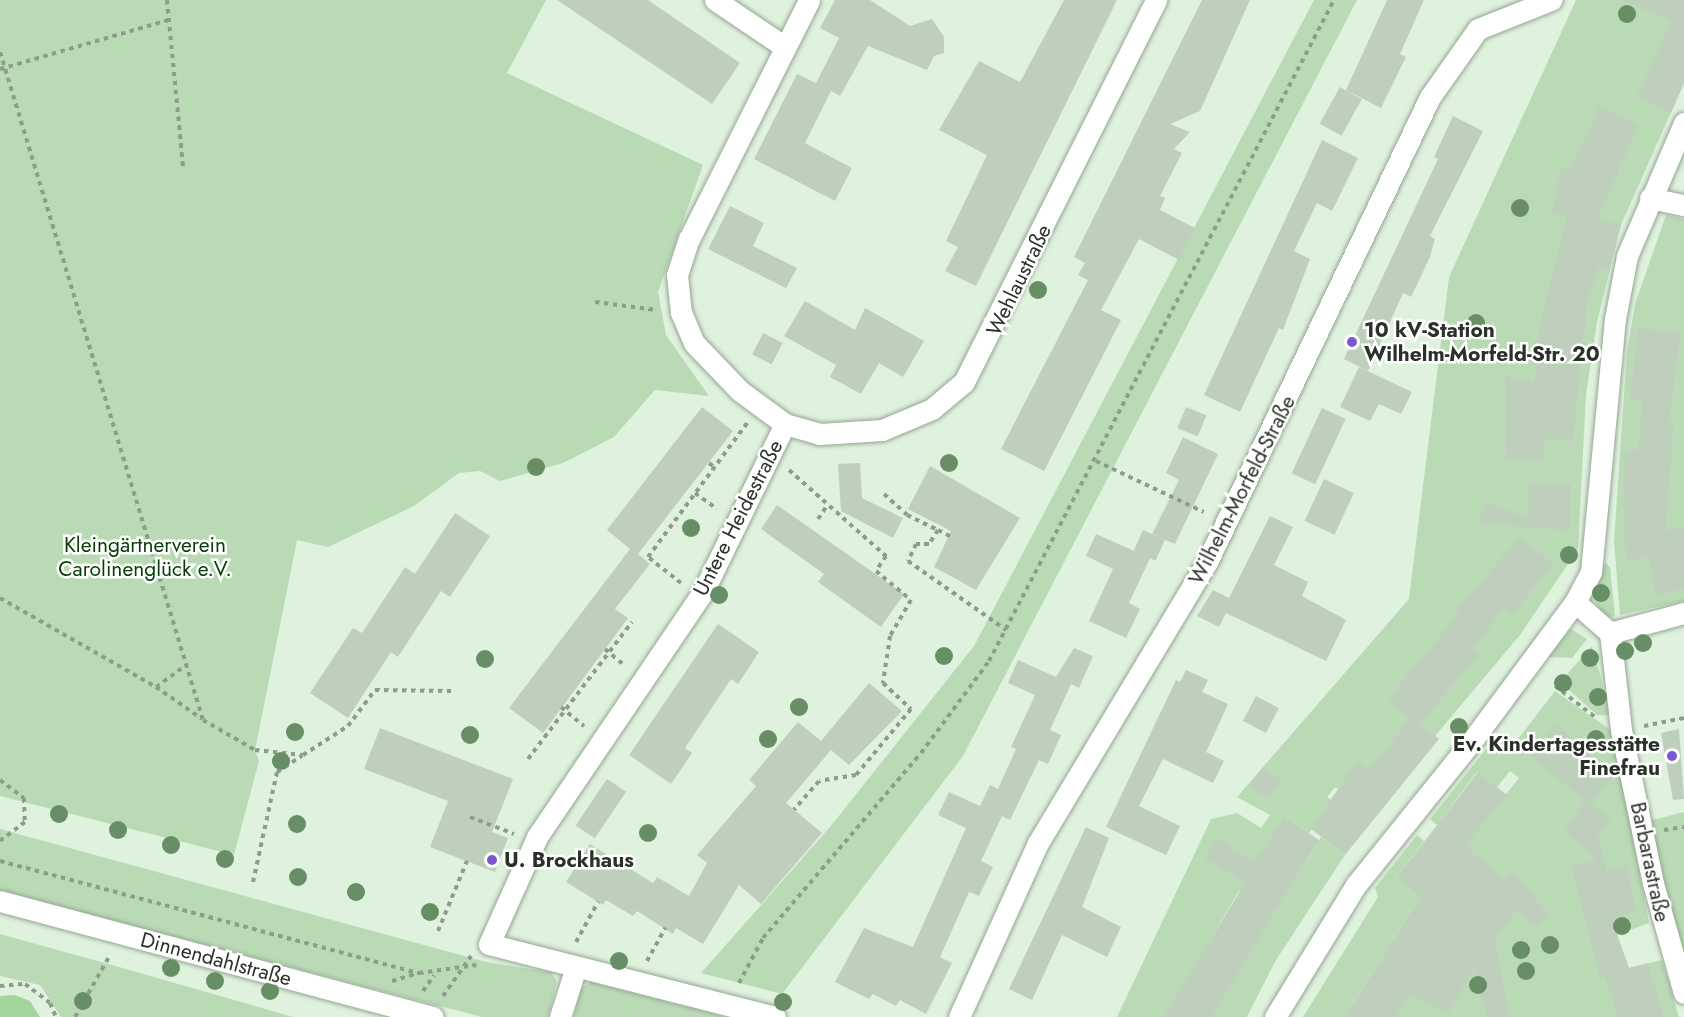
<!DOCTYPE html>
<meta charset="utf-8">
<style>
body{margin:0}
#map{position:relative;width:1684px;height:1017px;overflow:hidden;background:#dff2dd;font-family:Jost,sans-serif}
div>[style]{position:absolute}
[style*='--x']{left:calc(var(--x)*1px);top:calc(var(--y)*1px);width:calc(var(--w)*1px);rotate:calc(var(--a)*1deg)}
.green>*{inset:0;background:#badab6}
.water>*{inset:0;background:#a2d69d}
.building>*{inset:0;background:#bed0bc;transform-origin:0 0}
.path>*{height:4px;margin-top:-2px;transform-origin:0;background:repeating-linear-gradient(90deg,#8e9c8c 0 4.5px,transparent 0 9px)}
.roads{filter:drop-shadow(0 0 2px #94a693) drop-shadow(0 0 2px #94a693)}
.minor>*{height:21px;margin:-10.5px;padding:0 10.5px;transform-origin:10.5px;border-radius:10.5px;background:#fff}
.trees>*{width:18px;height:18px;margin:-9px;border-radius:50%;background:#688e66}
.dots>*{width:16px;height:16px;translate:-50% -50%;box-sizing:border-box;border:3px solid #fff;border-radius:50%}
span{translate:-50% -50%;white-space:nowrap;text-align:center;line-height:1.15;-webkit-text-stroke:5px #fff;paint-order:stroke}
.street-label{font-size:21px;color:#2a3129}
.poi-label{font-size:21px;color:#2a3129;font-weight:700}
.left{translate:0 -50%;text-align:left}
.right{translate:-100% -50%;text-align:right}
.park-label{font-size:21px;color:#063d05}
</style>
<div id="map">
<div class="green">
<i style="clip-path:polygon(0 0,546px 0,507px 73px,703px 165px,658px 292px,666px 335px,709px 396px,655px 390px,614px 437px,563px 463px,500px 481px,480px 471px,459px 473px,414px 506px,328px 547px,297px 540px,255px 750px,259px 761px,234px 855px,0 796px)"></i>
<i style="clip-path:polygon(1314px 0,1357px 0,963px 756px,782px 994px,701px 973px,830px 827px,974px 646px)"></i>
<i style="clip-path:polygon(1576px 0,1684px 0,1684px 83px,1621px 225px,1597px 322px,1586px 395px,1578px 549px,1520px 635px,1435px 736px,1359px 806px,1335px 787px,1327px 797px,1332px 801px,1309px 833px,1284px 816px,1261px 853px,1245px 894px,1239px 891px,1213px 935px,1194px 1017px,1117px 1017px,1211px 819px,1237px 813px,1261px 828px,1270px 815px,1237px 797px,1409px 599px,1449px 277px)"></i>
<i style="clip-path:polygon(1666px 215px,1684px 219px,1684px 601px,1620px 615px,1614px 541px,1627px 352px,1635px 304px)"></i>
<i style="clip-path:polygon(1605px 563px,1610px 567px,1615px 616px,1606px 618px,1592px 597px)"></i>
<i style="clip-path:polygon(1571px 629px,1587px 639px,1572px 658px,1548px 657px)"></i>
<i style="clip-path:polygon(1592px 646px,1611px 715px,1597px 715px,1560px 682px)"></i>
<i style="clip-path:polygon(1555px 691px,1612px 731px,1649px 923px,1617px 935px,1629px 968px,1662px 960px,1679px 1017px,1374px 1017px,1464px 846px,1519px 778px,1510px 771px,1497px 787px,1477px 772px,1437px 825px,1430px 819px,1487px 748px,1512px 747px)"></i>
<i style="clip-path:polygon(1684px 812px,1684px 998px,1641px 823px)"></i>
<i style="clip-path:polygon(0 829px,486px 962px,551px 972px,557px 982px,548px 1017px,482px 1017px,0 891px)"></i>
<i style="clip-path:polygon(1417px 835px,1424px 841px,1396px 878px,1420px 897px,1345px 1017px,1303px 1017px,1378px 897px,1375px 888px)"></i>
<i style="clip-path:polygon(1321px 837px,1345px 855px,1276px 960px,1247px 1017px,1211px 1017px)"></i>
<i style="clip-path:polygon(0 934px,119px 967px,293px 1017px,61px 1017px,40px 985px,0 976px)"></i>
<i style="clip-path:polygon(591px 982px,725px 1017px,574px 1017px,581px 988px)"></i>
</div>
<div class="water">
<i style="clip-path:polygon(15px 995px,30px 1001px,40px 1017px,0 1017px,0 996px)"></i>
</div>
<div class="building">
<i style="clip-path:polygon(557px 0,648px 0,740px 63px,712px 104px)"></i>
<i style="clip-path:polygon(835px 0,870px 0,910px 26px,932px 19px,944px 37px,944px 53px,934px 56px,927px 70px,868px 46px,840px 96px,831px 91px,805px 143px,852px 168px,835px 201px,754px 159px,797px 74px,816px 83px,839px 38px,820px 28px)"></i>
<i style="clip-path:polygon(1064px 0,1117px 0,976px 286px,945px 271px,958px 247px,946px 241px,987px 155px,939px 130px,979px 61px,1020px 82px)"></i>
<i style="clip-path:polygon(1202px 0,1250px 0,1200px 111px,1170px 124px,1190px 132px,1174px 149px,1182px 153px,1160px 196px,1165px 198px,1160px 210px,1195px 228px,1179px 260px,1139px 239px,1101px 310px,1121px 320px,1044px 471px,1001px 449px,1088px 280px,1078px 275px,1085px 263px,1074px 257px)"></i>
<i style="clip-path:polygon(1387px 0,1424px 0,1400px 54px,1406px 57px,1381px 108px,1346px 90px)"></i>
<i style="clip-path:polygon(1621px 0,1684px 0,1684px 83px,1671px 113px,1636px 98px,1671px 21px)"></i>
<i style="left:1340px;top:87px;width:25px;height:42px;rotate:29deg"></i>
<i style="clip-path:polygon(1598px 105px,1639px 124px,1598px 219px,1621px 225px,1608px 270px,1598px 267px,1587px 306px,1573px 441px,1545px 439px,1544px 462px,1506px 460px,1505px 376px,1534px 382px,1540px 321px,1566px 217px,1551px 213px,1562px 167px,1567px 170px,1592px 127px)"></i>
<i style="clip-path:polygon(1453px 116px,1483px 131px,1430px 236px,1435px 239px,1430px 257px,1411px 297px,1403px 293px,1368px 371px,1344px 359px,1438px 159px,1434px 157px)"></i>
<i style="clip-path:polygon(1322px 140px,1358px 158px,1332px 211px,1317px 203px,1294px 251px,1310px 259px,1283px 330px,1279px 328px,1240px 412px,1204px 395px)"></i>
<i style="clip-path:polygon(730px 206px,764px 223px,753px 246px,797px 268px,786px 288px,708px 249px)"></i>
<i style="clip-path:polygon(805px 301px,855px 330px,865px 308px,924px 341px,903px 377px,879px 363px,861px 394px,830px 377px,836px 365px,784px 336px)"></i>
<i style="clip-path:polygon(1638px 328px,1681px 333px,1669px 421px,1674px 421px,1666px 530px,1684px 527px,1684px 589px,1656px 595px,1648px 557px,1628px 561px,1623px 539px,1625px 449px,1638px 450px,1642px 400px,1630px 398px)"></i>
<i style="left:763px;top:333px;width:22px;height:24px;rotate:27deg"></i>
<i style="clip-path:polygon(1359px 367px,1412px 392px,1401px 414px,1379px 404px,1370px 421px,1340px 407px)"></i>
<i style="clip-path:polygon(702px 407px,733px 431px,638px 554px,650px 564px,615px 609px,628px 618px,543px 733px,509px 708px,630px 549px,607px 530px)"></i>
<i style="left:1186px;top:407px;width:22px;height:23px;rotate:22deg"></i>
<i style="left:1322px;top:408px;width:26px;height:72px;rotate:25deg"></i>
<i style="clip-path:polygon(1183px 437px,1218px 454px,1175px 544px,1152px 534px,1179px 480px,1166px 473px)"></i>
<i style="clip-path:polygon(860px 463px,862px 498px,903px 518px,893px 538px,841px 511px,838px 464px)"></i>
<i style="clip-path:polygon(930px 466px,1020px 518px,976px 590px,934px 567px,951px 531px,908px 509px)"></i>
<i style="left:1324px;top:479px;width:33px;height:46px;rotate:25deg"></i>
<i style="clip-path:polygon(1529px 483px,1571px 484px,1570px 531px,1477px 523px,1485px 502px,1527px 517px)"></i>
<i style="clip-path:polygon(777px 505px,904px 594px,881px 627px,818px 582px,824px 574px,761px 529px)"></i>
<i style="clip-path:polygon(455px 513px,490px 536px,450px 597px,441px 591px,398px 657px,391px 652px,348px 718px,310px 693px,353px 628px,362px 633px,405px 567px,415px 574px)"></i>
<i style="clip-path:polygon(1270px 516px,1293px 527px,1274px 565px,1308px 582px,1302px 596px,1346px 620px,1326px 661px,1226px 613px,1219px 627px,1197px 616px,1213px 590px,1229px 598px)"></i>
<i style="left:1143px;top:530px;width:24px;height:23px;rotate:24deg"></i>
<i style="clip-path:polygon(1096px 534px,1150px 558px,1129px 603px,1140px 609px,1126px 638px,1089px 621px,1113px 569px,1086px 556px)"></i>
<i style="clip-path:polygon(1520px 537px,1554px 564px,1512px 615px,1505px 608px,1473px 648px,1480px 653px,1420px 724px,1439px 739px,1345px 855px,1311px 829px,1357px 761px,1368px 770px,1410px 719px,1388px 699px,1459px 613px,1455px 610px)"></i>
<i style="clip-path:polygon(718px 624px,759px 652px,738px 684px,731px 679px,685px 748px,692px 753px,671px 784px,629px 755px)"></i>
<i style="clip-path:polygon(1074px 648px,1093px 656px,1079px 688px,1071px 684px,1050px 730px,1061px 735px,1048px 764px,1039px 760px,1010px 820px,1002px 816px,981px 861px,993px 867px,979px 896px,969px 892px,940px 957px,952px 963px,926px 1014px,900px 1000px,896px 1006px,873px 994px,869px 999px,835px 982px,864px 928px,913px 947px,966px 828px,938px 815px,949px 792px,980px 806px,990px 785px,998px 789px,1016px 749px,1011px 747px,1035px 695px,1008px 683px,1018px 660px,1056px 677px)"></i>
<i style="clip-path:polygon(1186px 670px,1208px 680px,1202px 692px,1228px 704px,1206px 752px,1224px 761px,1213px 783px,1163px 759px,1139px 806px,1180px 826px,1166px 855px,1106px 827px,1176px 680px,1180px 682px)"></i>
<i style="clip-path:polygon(869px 683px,902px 711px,849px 765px,831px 750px,786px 803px,822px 833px,761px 904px,739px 885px,703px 944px,676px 928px,673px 934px,637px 911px,633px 916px,606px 900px,603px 905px,566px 882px,590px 844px,653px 883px,657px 877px,689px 896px,707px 863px,697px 855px,756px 786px,749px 780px,798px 722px,821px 741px)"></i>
<i style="left:1256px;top:696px;width:26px;height:28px;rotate:28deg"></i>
<i style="clip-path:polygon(1557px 723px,1613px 777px,1591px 803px,1612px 819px,1598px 836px,1607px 871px,1627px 866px,1636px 912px,1611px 918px,1629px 968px,1648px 963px,1664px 1017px,1618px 1017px,1605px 976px,1600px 978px,1571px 866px,1597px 860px,1564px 832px,1584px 801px,1530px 756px)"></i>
<i style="clip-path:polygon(380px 728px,513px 779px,492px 832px,508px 838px,495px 872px,430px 847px,448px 801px,364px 769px)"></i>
<i style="clip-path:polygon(1679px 729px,1684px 799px,1673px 800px,1661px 733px)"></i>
<i style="left:1264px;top:767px;width:24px;height:23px;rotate:38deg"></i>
<i style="clip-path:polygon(1478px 772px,1507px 795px,1465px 846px,1504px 879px,1512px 868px,1549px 916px,1532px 928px,1517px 909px,1495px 939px,1510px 1017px,1487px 1017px,1474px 969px,1448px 1014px,1410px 994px,1396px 1017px,1345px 1017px,1420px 897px,1396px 878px)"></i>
<i style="left:607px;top:779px;width:23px;height:56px;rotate:34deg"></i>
<i style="clip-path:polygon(1284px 816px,1319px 840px,1212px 1017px,1163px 1017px,1245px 883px,1204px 858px,1216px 838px,1255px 862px)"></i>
<i style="clip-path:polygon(1086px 827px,1109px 838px,1082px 907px,1121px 927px,1107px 957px,1062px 935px,1032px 1000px,1009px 989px)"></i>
</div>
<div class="path">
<i style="--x:167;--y:0;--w:167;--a:84.5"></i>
<i style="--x:0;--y:52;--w:698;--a:73.1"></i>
<i style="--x:203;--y:720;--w:60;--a:30"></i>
<i style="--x:255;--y:750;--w:48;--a:5.9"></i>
<i style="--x:303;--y:755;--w:54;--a:-32.8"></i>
<i style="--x:348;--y:726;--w:45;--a:-53.1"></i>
<i style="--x:375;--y:690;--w:76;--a:0.8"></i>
<i style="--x:0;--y:69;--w:176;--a:-16.2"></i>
<i style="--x:595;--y:302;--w:62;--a:7.5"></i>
<i style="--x:1096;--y:461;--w:119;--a:25.3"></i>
<i style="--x:709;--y:463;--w:6;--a:39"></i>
<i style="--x:789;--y:470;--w:130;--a:41.6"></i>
<i style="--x:886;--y:556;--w:18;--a:124"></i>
<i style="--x:876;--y:571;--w:45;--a:39.6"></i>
<i style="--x:911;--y:600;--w:42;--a:120.3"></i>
<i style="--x:890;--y:636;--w:48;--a:98.5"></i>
<i style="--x:883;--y:683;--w:38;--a:43"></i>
<i style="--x:911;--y:709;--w:86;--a:129.8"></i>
<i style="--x:856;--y:775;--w:37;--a:171"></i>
<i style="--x:819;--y:781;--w:38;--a:131"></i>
<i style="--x:695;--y:493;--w:27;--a:36"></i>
<i style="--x:884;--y:494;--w:31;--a:42"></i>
<i style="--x:907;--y:515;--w:34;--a:26"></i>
<i style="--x:938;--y:530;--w:17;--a:123"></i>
<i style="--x:929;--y:544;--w:13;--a:180"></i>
<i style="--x:916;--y:544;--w:19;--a:115"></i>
<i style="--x:908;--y:561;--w:120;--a:35.1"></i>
<i style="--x:818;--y:519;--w:18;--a:-56"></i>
<i style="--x:938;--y:530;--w:18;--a:27"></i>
<i style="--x:681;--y:583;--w:42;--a:-141.8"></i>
<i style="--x:648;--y:557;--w:167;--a:-53.5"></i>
<i style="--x:0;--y:598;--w:180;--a:29.7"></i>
<i style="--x:156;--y:687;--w:56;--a:34.8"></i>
<i style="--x:605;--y:649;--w:26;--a:40"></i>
<i style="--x:1555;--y:686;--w:51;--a:37.8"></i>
<i style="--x:156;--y:687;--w:37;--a:-36"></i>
<i style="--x:561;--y:707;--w:30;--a:40"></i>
<i style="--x:1644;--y:726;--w:41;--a:-11.3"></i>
<i style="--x:528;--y:759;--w:172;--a:-52.8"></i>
<i style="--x:0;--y:780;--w:30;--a:37"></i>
<i style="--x:24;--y:798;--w:24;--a:88"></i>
<i style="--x:25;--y:822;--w:31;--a:143"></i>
<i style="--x:470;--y:817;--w:47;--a:21.1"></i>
<i style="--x:1664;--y:830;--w:20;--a:-9"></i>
<i style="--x:0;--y:861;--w:434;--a:15"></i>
<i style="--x:419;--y:973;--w:58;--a:-8"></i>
<i style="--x:253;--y:882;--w:113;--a:-77.7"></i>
<i style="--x:277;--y:772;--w:30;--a:-33"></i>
<i style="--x:438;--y:931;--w:76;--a:-67.5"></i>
<i style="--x:576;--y:942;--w:46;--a:-61.2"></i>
<i style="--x:647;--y:961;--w:38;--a:-61"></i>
<i style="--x:392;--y:981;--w:28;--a:-17"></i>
<i style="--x:739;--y:983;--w:51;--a:-61.9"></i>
<i style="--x:763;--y:938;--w:243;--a:-49.5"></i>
<i style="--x:921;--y:753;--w:114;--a:-53.5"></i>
<i style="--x:989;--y:661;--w:746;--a:-62.44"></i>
<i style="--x:0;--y:986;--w:25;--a:-5"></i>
<i style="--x:25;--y:984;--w:31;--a:37"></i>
<i style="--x:50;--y:1003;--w:15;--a:67"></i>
<i style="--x:423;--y:991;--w:19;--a:-55"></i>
<i style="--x:443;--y:996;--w:49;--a:-55"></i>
<i style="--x:75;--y:1017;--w:71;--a:-60.6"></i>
</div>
<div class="roads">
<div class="minor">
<i style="--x:715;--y:0;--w:84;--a:33.9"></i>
<i style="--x:1650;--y:198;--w:35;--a:12"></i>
<i style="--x:785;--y:424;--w:36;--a:16"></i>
<i style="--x:820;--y:434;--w:62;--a:-3.7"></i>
<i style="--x:882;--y:430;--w:54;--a:-22.8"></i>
<i style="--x:932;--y:409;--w:42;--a:-40.2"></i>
<i style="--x:964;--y:382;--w:428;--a:-63.3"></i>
<i style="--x:1575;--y:602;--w:47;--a:41.5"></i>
<i style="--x:1610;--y:633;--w:98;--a:83.5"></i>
<i style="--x:1621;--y:730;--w:156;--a:78.2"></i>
<i style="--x:1653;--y:883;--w:114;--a:74.3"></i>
<i style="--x:1610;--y:633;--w:77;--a:-15.1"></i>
<i style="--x:0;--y:901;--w:448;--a:15"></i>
<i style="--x:560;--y:1017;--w:52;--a:-72.3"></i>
<i style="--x:775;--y:1017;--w:295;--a:-165.7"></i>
<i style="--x:489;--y:944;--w:117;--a:-65.8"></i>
<i style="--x:537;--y:837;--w:296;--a:-55.9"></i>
<i style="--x:703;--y:592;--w:187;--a:-64"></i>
<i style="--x:785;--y:424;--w:56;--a:-143.7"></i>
<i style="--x:740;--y:391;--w:66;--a:-133.8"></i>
<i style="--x:694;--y:343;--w:33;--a:-113"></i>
<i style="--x:681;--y:313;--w:38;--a:-96"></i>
<i style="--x:677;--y:275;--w:38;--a:-72"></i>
<i style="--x:689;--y:239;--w:267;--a:-63.3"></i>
<i style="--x:959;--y:1017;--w:191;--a:-65.6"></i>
<i style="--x:1038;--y:843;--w:328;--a:-59"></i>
<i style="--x:1207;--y:562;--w:516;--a:-64.38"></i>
<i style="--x:1430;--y:97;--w:83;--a:-54.8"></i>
<i style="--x:1478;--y:29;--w:79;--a:-21.7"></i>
<i style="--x:1275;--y:1017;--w:155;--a:-58.5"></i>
<i style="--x:1356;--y:885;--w:189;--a:-51.2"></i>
<i style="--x:1474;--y:738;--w:169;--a:-53.4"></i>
<i style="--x:1575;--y:602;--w:34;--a:-62"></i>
<i style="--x:1591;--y:572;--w:254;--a:-84.6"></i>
<i style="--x:1615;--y:319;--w:64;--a:-79.2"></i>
<i style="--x:1627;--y:256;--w:145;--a:-66.8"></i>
</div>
</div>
<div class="trees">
<i style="left:1627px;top:14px"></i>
<i style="left:1520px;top:208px"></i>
<i style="left:1038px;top:290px"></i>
<i style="left:1476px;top:323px"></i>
<i style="left:949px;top:463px"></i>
<i style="left:536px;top:467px"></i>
<i style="left:691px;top:528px"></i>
<i style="left:1569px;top:555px"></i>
<i style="left:1601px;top:593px"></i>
<i style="left:719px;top:595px"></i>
<i style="left:1643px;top:643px"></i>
<i style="left:1625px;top:651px"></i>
<i style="left:944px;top:656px"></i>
<i style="left:1590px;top:658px"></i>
<i style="left:485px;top:659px"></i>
<i style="left:1563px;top:683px"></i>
<i style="left:1598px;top:697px"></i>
<i style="left:799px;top:707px"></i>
<i style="left:1459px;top:727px"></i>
<i style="left:295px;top:732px"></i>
<i style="left:470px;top:735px"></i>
<i style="left:768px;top:739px"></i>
<i style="left:1596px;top:739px"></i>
<i style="left:281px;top:761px"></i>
<i style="left:59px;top:814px"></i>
<i style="left:297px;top:824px"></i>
<i style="left:118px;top:830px"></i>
<i style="left:648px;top:833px"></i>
<i style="left:171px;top:845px"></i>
<i style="left:225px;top:859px"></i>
<i style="left:298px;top:877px"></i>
<i style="left:356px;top:892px"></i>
<i style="left:430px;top:912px"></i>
<i style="left:1622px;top:926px"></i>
<i style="left:1550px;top:945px"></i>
<i style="left:1521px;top:950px"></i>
<i style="left:619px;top:961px"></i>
<i style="left:171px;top:968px"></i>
<i style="left:1526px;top:971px"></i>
<i style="left:215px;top:981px"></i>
<i style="left:1478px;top:985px"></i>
<i style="left:270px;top:991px"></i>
<i style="left:83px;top:1001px"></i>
<i style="left:783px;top:1002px"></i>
</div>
<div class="dots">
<i style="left:1352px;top:342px;background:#7a58d2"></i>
<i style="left:1672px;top:756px;background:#7a58d2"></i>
<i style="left:492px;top:860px;background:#7a58d2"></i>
</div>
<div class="street-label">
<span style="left:1019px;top:280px;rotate:-64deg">Wehlaustraße</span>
<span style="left:1242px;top:490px;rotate:-63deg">Wilhelm-Morfeld-Straße</span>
<span style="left:738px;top:518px;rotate:-63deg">Untere Heidestraße</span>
<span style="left:1650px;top:862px;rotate:78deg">Barbarastraße</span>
<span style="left:216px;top:959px;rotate:15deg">Dinnendahlstraße</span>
</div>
<div class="poi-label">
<span class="left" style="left:1364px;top:342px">10 kV-Station<br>Wilhelm-Morfeld-Str. 20</span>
<span class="right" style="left:1660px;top:756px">Ev. Kindertagesstätte<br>Finefrau</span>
<span class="left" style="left:504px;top:860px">U. Brockhaus</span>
</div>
<div class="park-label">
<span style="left:145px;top:557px">Kleingärtnerverein<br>Carolinenglück e.V.</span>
</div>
</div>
